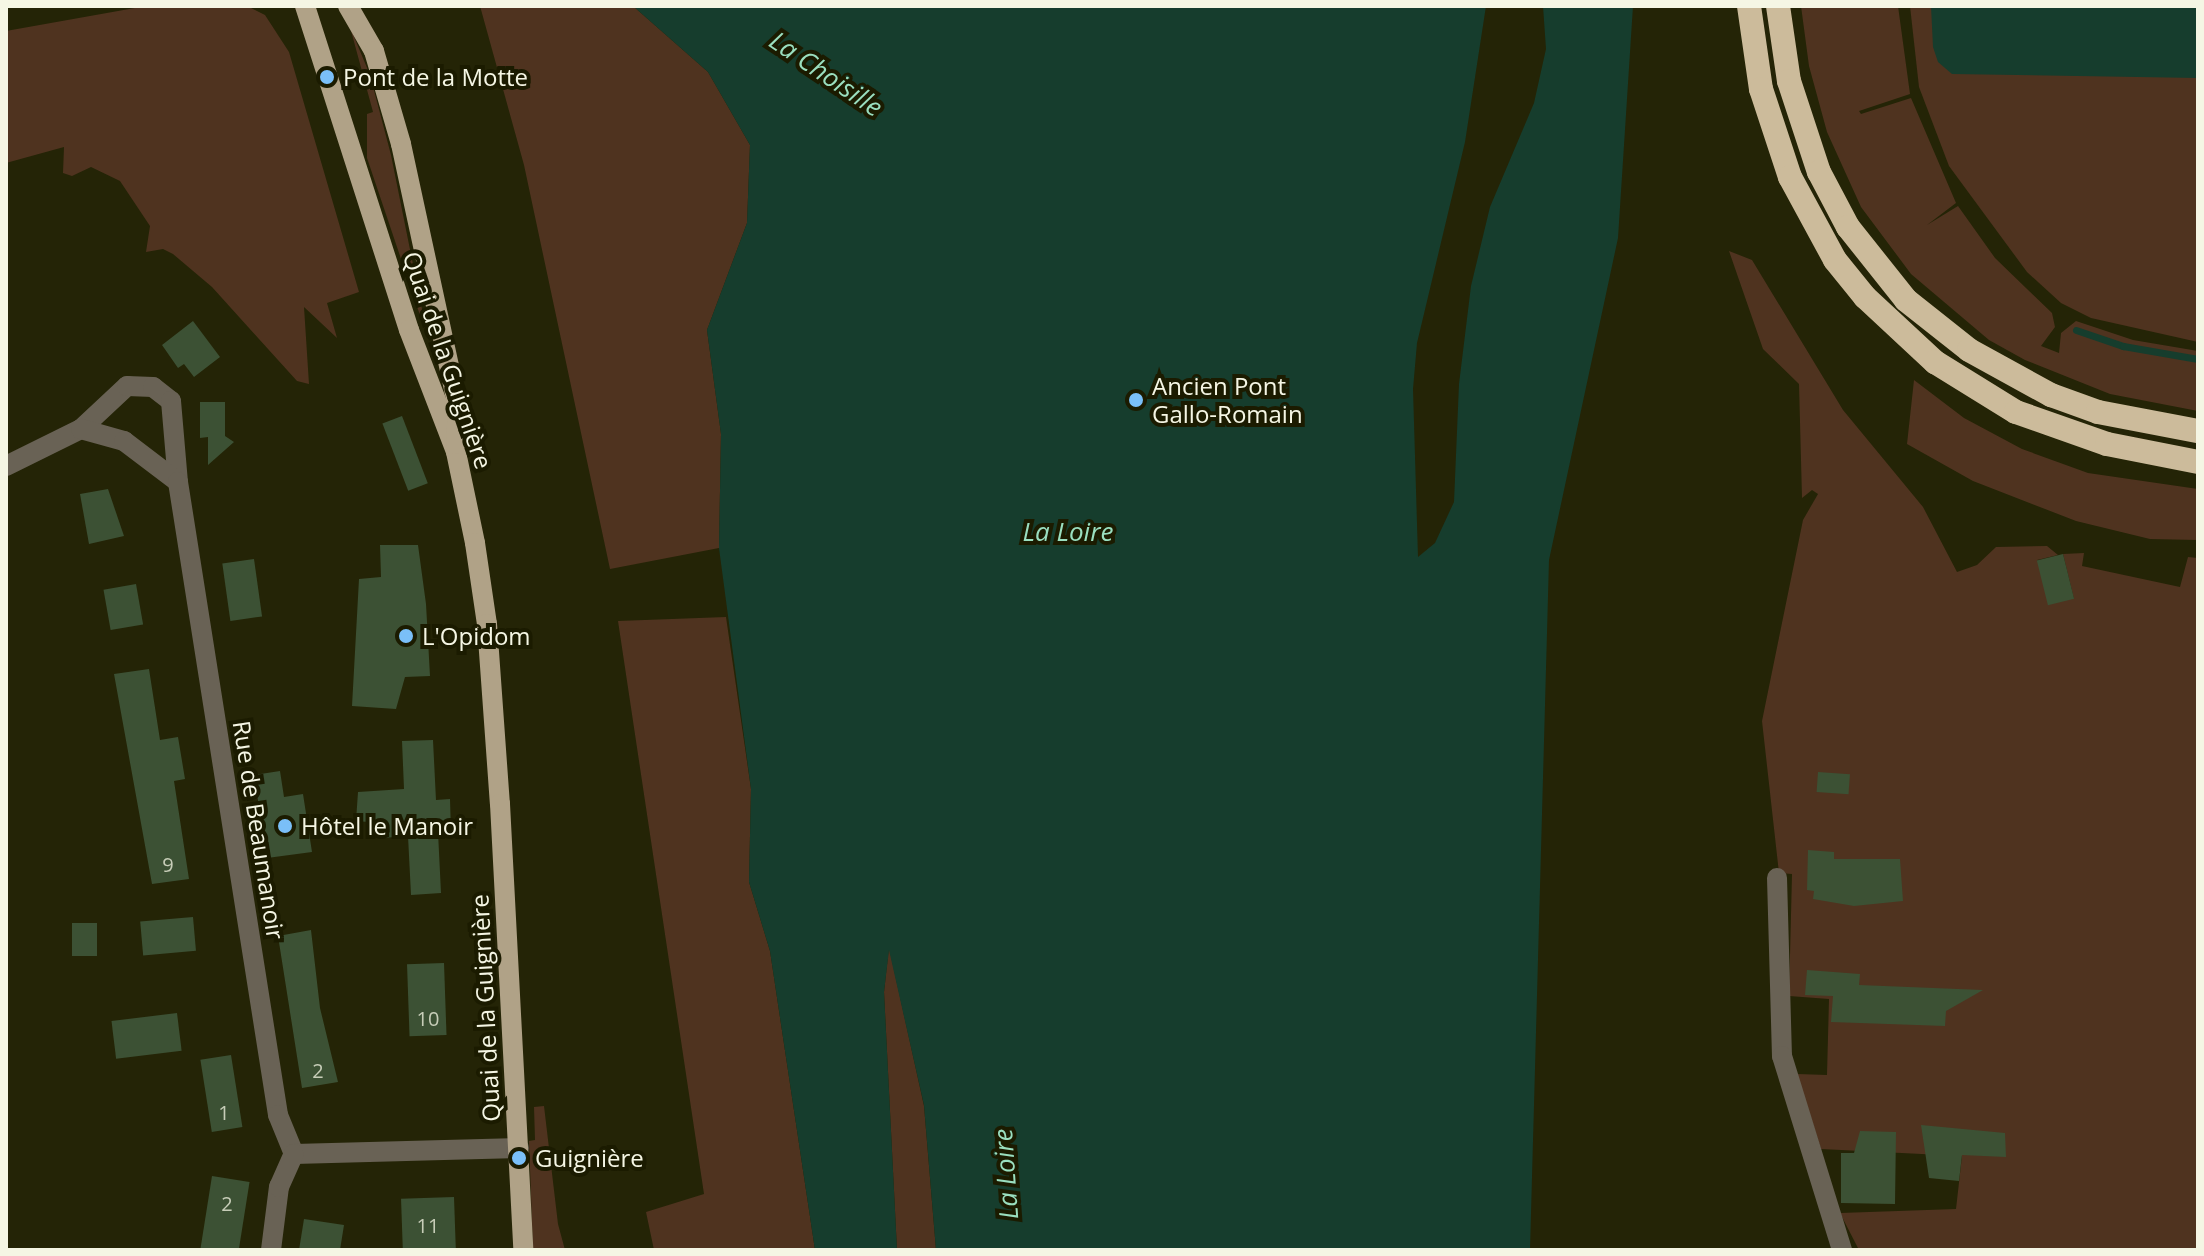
<!DOCTYPE html>
<meta charset="utf-8">
<style>
body{margin:0}
#map{position:relative;width:2204px;height:1256px;overflow:hidden;background:#242406;font-family:"Open Sans",sans-serif}
div>[style]{position:absolute}
[style*='--x']{left:calc(var(--x)*1px);top:calc(var(--y)*1px);width:calc(var(--w)*1px);rotate:calc(var(--a)*1deg)}
.green>*{inset:0;background:#4f331f}
.water>*{inset:0;background:#163d2d}
.stream>*{height:7px;margin:-3.5px;padding:0 3.5px;transform-origin:3.5px;border-radius:3.5px;background:#163d2d}
.building>*{inset:0;background:#3c5134;transform-origin:0 0}
.minor>*{height:20px;margin:-10px;padding:0 10px;transform-origin:10px;border-radius:10px;background:#696255}
.major>*{height:20px;margin:-10px;padding:0 10px;transform-origin:10px;border-radius:10px;background:#b0a287}
.highway>*{height:24px;margin:-12px;padding:0 12px;transform-origin:12px;border-radius:12px;background:#ccbb9b}
.dots>*{width:22px;height:22px;translate:-50% -50%;box-sizing:border-box;border:4px solid #1b1b00;border-radius:50%}
span{translate:-50% -50%;white-space:nowrap;text-align:center;line-height:1.15;-webkit-text-stroke:8px #1b1b00;paint-order:stroke}
.number-label{font-size:20px;color:#c7cdb8}
.number-label span{-webkit-text-stroke-width:0}
.poi-label{font-size:24px;color:#f5f6e4}
.left{translate:0 -50%;text-align:left}
.street-label{font-size:24px;color:#f5f6e4}
.water-label{font-size:26px;color:#9adfbf;font-style:italic}
.frame{position:absolute;inset:0;border:8px solid #f5f6e4;pointer-events:none}
</style>
<div id="map">
<div class="green">
<i style="clip-path:polygon(146px 6px,247px 6px,265px 15px,289px 52px,359px 292px,327px 303px,337px 338px,304px 307px,309px 384px,297px 381px,212px 287px,173px 254px,163px 249px,146px 252px,150px 226px,120px 181px,91px 167px,72px 176px,63px 173px,64px 147px,6px 163px,6px 31px)"></i>
<i style="clip-path:polygon(480px 6px,633px 6px,708px 72px,750px 145px,747px 223px,707px 330px,721px 434px,719px 548px,610px 569px,524px 165px)"></i>
<i style="clip-path:polygon(1801px 6px,1898px 6px,1910px 94px,1859px 111px,1861px 114px,1911px 98px,1956px 203px,1927px 225px,1958px 206px,1995px 258px,2052px 313px,2055px 327px,2041px 346px,2059px 353px,2061px 333px,2076px 321px,2133px 340px,2198px 351px,2198px 411px,2110px 394px,2025px 360px,1989px 340px,1911px 274px,1861px 207px,1827px 132px,1809px 66px)"></i>
<i style="clip-path:polygon(1910px 6px,2198px 6px,2198px 342px,2091px 318px,2061px 303px,2027px 272px,1949px 166px,1919px 87px)"></i>
<i style="clip-path:polygon(350px 27px,370px 75px,391px 155px,428px 339px,367px 158px,367px 114px,373px 112px)"></i>
<i style="clip-path:polygon(1729px 251px,1752px 260px,1843px 410px,1923px 507px,1957px 572px,1977px 565px,1996px 547px,2047px 546px,2058px 555px,2037px 560px,2074px 599px,2063px 554px,2084px 553px,2082px 566px,2180px 587px,2188px 557px,2198px 558px,2198px 1250px,1859px 1250px,1840px 1213px,1956px 1209px,1962px 1156px,1821px 1149px,1797px 1074px,1827px 1075px,1829px 999px,1789px 996px,1792px 874px,1779px 873px,1762px 721px,1803px 520px,1818px 494px,1812px 490px,1802px 498px,1799px 384px,1763px 349px)"></i>
<i style="clip-path:polygon(1914px 380px,1964px 418px,2022px 449px,2088px 473px,2198px 489px,2198px 540px,2150px 539px,2076px 521px,1973px 481px,1907px 444px)"></i>
<i style="clip-path:polygon(726px 617px,751px 789px,749px 882px,770px 951px,815px 1250px,654px 1250px,646px 1212px,704px 1194px,618px 621px)"></i>
<i style="clip-path:polygon(889px 947px,924px 1106px,936px 1250px,897px 1250px,884px 992px)"></i>
<i style="clip-path:polygon(544px 1106px,558px 1224px,565px 1250px,533px 1250px,529px 1141px,535px 1140px,534px 1107px)"></i>
</div>
<div class="water">
<i style="clip-path:polygon(633px 6px,1486px 6px,1465px 142px,1417px 343px,1413px 389px,1418px 557px,1435px 543px,1454px 502px,1459px 384px,1471px 286px,1490px 207px,1534px 103px,1546px 49px,1543px 6px,1633px 6px,1618px 238px,1549px 560px,1530px 1250px,936px 1250px,924px 1105px,889px 950px,884px 992px,897px 1250px,815px 1250px,770px 951px,749px 882px,751px 789px,719px 548px,721px 434px,707px 330px,747px 223px,750px 145px,708px 72px)"></i>
<i style="clip-path:polygon(1931px 6px,2198px 6px,2198px 78px,1952px 74px,1938px 62px,1933px 47px)"></i>
</div>
<div class="stream">
<i style="--x:2076;--y:330;--w:50;--a:18.8"></i>
<i style="--x:2123;--y:346;--w:76;--a:9.8"></i>
</div>
<div class="building">
<i style="clip-path:polygon(193px 321px,220px 357px,194px 377px,184px 364px,178px 368px,162px 345px)"></i>
<i style="clip-path:polygon(200px 402px,225px 402px,225px 436px,234px 442px,208px 465px,208px 437px,200px 438px)"></i>
<i style="left:402px;top:416px;width:72px;height:21px;rotate:69deg"></i>
<i style="clip-path:polygon(108px 489px,124px 536px,89px 544px,80px 494px)"></i>
<i style="clip-path:polygon(380px 545px,418px 545px,426px 604px,430px 676px,405px 677px,396px 709px,352px 706px,359px 579px,381px 577px)"></i>
<i style="left:2063px;top:554px;width:46px;height:27px;rotate:76deg"></i>
<i style="left:254px;top:559px;width:58px;height:32px;rotate:82deg"></i>
<i style="left:136px;top:584px;width:41px;height:33px;rotate:80deg"></i>
<i style="clip-path:polygon(149px 669px,160px 740px,178px 737px,185px 779px,174px 781px,189px 879px,152px 884px,114px 674px)"></i>
<i style="clip-path:polygon(433px 740px,436px 800px,450px 799px,451px 832px,438px 832px,441px 893px,411px 895px,408px 836px,382px 838px,381px 823px,356px 821px,358px 792px,404px 789px,402px 741px)"></i>
<i style="clip-path:polygon(280px 771px,284px 797px,303px 794px,312px 852px,267px 858px,254px 775px)"></i>
<i style="left:1818px;top:772px;width:32px;height:20px;rotate:4deg"></i>
<i style="clip-path:polygon(1808px 850px,1834px 852px,1834px 859px,1900px 859px,1903px 901px,1854px 906px,1813px 899px,1814px 891px,1807px 890px)"></i>
<i style="left:193px;top:917px;width:34px;height:53px;rotate:85deg"></i>
<i style="left:97px;top:923px;width:33px;height:25px;rotate:90deg"></i>
<i style="clip-path:polygon(311px 930px,320px 1008px,338px 1082px,302px 1088px,278px 936px)"></i>
<i style="left:444px;top:963px;width:72px;height:37px;rotate:88deg"></i>
<i style="clip-path:polygon(1807px 970px,1860px 974px,1859px 985px,1983px 990px,1946px 1011px,1945px 1026px,1831px 1022px,1833px 996px,1805px 995px)"></i>
<i style="left:177px;top:1013px;width:38px;height:66px;rotate:83deg"></i>
<i style="left:231px;top:1055px;width:73px;height:31px;rotate:81deg"></i>
<i style="clip-path:polygon(1921px 1125px,2005px 1133px,2006px 1157px,1962px 1155px,1959px 1181px,1929px 1178px)"></i>
<i style="clip-path:polygon(1860px 1131px,1896px 1132px,1895px 1204px,1841px 1203px,1841px 1153px,1854px 1153px)"></i>
<i style="left:212px;top:1176px;width:38px;height:75px;rotate:9deg"></i>
<i style="left:454px;top:1197px;width:53px;height:53px;rotate:88deg"></i>
<i style="clip-path:polygon(304px 1219px,344px 1225px,340px 1250px,299px 1250px)"></i>
</div>
<div class="minor">
<i style="--x:81;--y:429;--w:63;--a:-43.1"></i>
<i style="--x:127;--y:386;--w:26;--a:2"></i>
<i style="--x:153;--y:387;--w:23;--a:38"></i>
<i style="--x:171;--y:401;--w:81;--a:85.1"></i>
<i style="--x:6;--y:466;--w:84;--a:-26.3"></i>
<i style="--x:81;--y:429;--w:45;--a:15.6"></i>
<i style="--x:124;--y:441;--w:68;--a:37.2"></i>
<i style="--x:178;--y:482;--w:641;--a:81.02"></i>
<i style="--x:278;--y:1115;--w:42;--a:67.7"></i>
<i style="--x:294;--y:1154;--w:225;--a:-1.5"></i>
<i style="--x:1777;--y:878;--w:178;--a:88.4"></i>
<i style="--x:1782;--y:1056;--w:203;--a:72.8"></i>
<i style="--x:271;--y:1250;--w:64;--a:-82.8"></i>
<i style="--x:279;--y:1187;--w:36;--a:-66"></i>
</div>
<div class="major">
<i style="--x:305;--y:6;--w:340;--a:72.2"></i>
<i style="--x:409;--y:330;--w:131;--a:68.9"></i>
<i style="--x:456;--y:452;--w:93;--a:78.2"></i>
<i style="--x:475;--y:543;--w:82;--a:81.6"></i>
<i style="--x:487;--y:624;--w:180;--a:85.9"></i>
<i style="--x:500;--y:804;--w:447;--a:87"></i>
<i style="--x:348;--y:6;--w:52;--a:60"></i>
<i style="--x:374;--y:51;--w:97;--a:73.8"></i>
<i style="--x:401;--y:144;--w:269;--a:77.8"></i>
<i style="--x:458;--y:407;--w:37;--a:93"></i>
</div>
<div class="highway">
<i style="--x:1749;--y:6;--w:84;--a:81.8"></i>
<i style="--x:1761;--y:89;--w:93;--a:71.8"></i>
<i style="--x:1790;--y:177;--w:94;--a:61.5"></i>
<i style="--x:1835;--y:260;--w:48;--a:51"></i>
<i style="--x:1865;--y:297;--w:96;--a:42.9"></i>
<i style="--x:1935;--y:362;--w:95;--a:31.7"></i>
<i style="--x:2016;--y:412;--w:96;--a:19.4"></i>
<i style="--x:2107;--y:444;--w:93;--a:11.2"></i>
<i style="--x:1778;--y:6;--w:76;--a:81.7"></i>
<i style="--x:1789;--y:81;--w:96;--a:71.8"></i>
<i style="--x:1819;--y:172;--w:62;--a:62.2"></i>
<i style="--x:1848;--y:227;--w:93;--a:51.5"></i>
<i style="--x:1906;--y:300;--w:80;--a:38.4"></i>
<i style="--x:1969;--y:350;--w:94;--a:28.8"></i>
<i style="--x:2051;--y:395;--w:50;--a:19.9"></i>
<i style="--x:2098;--y:412;--w:102;--a:10.8"></i>
</div>
<div class="dots">
<i style="left:327px;top:77px;background:#7abff8"></i>
<i style="left:1136px;top:400px;background:#7abff8"></i>
<i style="left:406px;top:636px;background:#7abff8"></i>
<i style="left:285px;top:826px;background:#7abff8"></i>
<i style="left:519px;top:1158px;background:#7abff8"></i>
</div>
<div class="number-label">
<span style="left:168px;top:864px">9</span>
<span style="left:428px;top:1018px">10</span>
<span style="left:318px;top:1070px">2</span>
<span style="left:224px;top:1112px">1</span>
<span style="left:227px;top:1203px">2</span>
<span style="left:428px;top:1225px">11</span>
</div>
<div class="poi-label">
<span class="left" style="left:343px;top:77px">Pont de la Motte</span>
<span class="left" style="left:1152px;top:400px">Ancien Pont<br>Gallo-Romain</span>
<span class="left" style="left:422px;top:636px">L'Opidom</span>
<span class="left" style="left:301px;top:826px">Hôtel le Manoir</span>
<span class="left" style="left:535px;top:1158px">Guignière</span>
</div>
<div class="street-label">
<span style="left:448px;top:360px;rotate:71deg">Quai de la Guignière</span>
<span style="left:259px;top:830px;rotate:81deg">Rue de Beaumanoir</span>
<span style="left:485px;top:1008px;rotate:-93deg">Quai de la Guignière</span>
</div>
<div class="water-label">
<span style="left:826px;top:74px;rotate:34deg">La Choisille</span>
<span style="left:1068px;top:532px">La Loire</span>
<span style="left:1006px;top:1174px;rotate:-94deg">La Loire</span>
</div>
<div class="frame"></div>
</div>
